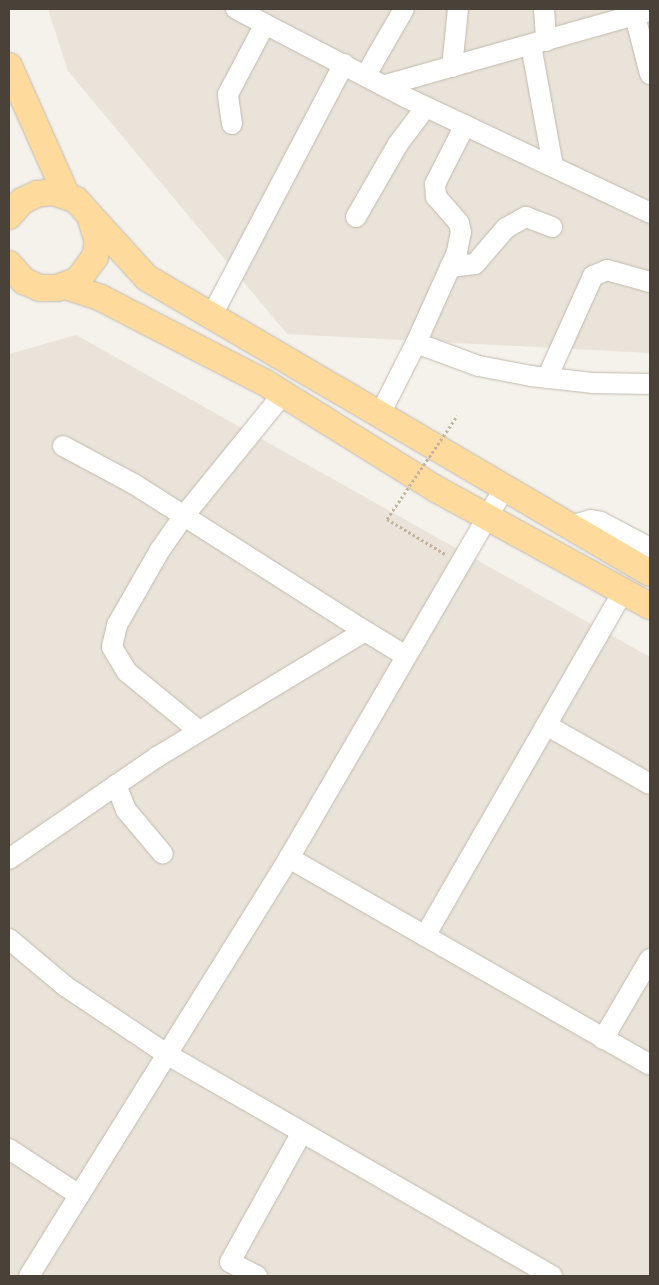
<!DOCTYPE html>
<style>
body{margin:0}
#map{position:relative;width:659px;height:1285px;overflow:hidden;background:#f5f2eb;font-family:Commissioner,sans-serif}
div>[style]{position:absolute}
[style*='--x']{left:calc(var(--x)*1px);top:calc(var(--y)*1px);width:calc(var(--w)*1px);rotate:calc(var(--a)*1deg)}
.residential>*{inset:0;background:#e9e3d9}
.path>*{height:3px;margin-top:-1.5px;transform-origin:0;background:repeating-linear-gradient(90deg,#c3b49f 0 2.5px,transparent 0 5px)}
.roads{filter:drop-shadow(0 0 1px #c1b9ad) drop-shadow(0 0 1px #c1b9ad)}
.minor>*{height:20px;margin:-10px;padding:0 10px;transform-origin:10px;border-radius:10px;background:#fff}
.major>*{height:26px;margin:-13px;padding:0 13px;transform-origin:13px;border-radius:13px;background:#fedb9c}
.path-bridge>*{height:3px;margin-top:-1.5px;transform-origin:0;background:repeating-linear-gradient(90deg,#c3b49f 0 2.5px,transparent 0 5px)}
span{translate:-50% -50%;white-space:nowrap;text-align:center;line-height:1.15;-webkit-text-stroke:5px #fff;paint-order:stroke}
.frame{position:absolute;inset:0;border:10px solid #4a4239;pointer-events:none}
</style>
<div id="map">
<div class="residential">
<i style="clip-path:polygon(48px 9px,650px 9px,650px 353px,287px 334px,68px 71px)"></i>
<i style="clip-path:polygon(76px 335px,650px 657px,650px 1276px,9px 1276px,9px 354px)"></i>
</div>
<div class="path">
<i style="--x:387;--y:519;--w:68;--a:31.1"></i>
</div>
<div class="roads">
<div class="minor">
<i style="--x:236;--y:9;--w:191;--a:27.5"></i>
<i style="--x:405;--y:97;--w:271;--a:25.3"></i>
<i style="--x:544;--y:9;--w:32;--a:86"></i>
<i style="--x:635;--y:16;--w:60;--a:75.5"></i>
<i style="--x:531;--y:45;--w:123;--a:79.7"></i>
<i style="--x:452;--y:67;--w:58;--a:-84.1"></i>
<i style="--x:366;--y:75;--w:76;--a:-60.1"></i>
<i style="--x:386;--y:85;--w:274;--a:-15.7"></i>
<i style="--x:232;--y:124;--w:30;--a:-98"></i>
<i style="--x:228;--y:94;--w:79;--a:-62.1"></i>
<i style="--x:356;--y:217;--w:84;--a:-60.1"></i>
<i style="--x:398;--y:144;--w:46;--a:-52.9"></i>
<i style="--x:450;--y:267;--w:25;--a:-7"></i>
<i style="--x:475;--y:264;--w:48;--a:-49.3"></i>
<i style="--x:506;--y:228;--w:23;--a:-29"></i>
<i style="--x:526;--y:217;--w:28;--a:21"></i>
<i style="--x:211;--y:317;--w:286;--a:-62.3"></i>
<i style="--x:416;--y:343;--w:67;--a:20.1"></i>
<i style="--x:479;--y:366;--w:53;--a:10.9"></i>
<i style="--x:531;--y:376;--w:61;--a:6.5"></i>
<i style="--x:592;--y:383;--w:58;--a:1"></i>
<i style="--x:547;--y:378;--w:112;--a:-65.7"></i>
<i style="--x:593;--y:276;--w:15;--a:-23"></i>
<i style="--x:607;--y:270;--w:45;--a:15.6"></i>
<i style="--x:379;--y:416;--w:82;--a:-63.1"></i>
<i style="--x:416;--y:343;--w:100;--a:-65.7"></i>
<i style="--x:457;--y:252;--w:20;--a:-79"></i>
<i style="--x:461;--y:232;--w:9;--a:-103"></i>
<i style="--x:459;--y:223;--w:35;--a:-131"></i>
<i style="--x:436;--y:197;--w:13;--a:-94"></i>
<i style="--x:435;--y:184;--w:66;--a:-63"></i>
<i style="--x:63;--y:446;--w:81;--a:28.2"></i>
<i style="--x:134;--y:484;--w:274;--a:32.5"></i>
<i style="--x:570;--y:526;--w:22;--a:-16"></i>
<i style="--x:591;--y:520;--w:10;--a:11"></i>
<i style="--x:601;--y:522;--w:55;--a:28"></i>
<i style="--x:546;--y:725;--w:120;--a:29.6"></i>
<i style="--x:199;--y:731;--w:93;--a:-140.7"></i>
<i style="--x:127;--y:672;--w:29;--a:-121"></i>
<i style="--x:112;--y:647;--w:23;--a:-77"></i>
<i style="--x:117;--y:625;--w:86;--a:-60.2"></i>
<i style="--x:160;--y:550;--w:40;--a:-55.1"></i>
<i style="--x:183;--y:517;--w:159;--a:-50.9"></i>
<i style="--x:116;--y:785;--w:27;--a:68"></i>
<i style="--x:126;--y:810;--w:57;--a:49.9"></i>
<i style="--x:289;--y:858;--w:416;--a:29.8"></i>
<i style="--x:9;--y:859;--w:180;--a:-34.6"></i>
<i style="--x:157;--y:757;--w:243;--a:-31.2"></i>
<i style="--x:365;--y:631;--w:48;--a:31.4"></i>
<i style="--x:425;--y:936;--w:398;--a:-60.1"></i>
<i style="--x:9;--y:939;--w:73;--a:40"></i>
<i style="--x:65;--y:986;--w:124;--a:33.8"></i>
<i style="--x:168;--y:1055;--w:443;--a:29.9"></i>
<i style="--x:603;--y:1039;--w:93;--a:-59.6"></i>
<i style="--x:9;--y:1149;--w:84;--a:33.3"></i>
<i style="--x:29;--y:1276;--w:492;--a:-58.1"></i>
<i style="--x:289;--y:858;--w:428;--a:-59.8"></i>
<i style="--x:257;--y:1276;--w:30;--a:-153"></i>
<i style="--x:230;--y:1262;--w:146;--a:-61"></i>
</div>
<div class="major">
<i style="--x:9;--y:66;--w:142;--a:66"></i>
<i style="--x:9;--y:216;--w:20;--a:-49"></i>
<i style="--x:22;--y:201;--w:17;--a:-25"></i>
<i style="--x:37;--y:194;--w:15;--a:-8"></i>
<i style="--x:52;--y:192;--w:25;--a:18"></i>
<i style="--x:76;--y:200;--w:105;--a:47.7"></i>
<i style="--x:147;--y:278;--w:583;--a:30.39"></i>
<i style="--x:9;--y:264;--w:23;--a:49"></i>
<i style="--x:24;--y:281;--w:17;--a:24"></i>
<i style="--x:40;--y:288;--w:17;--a:0"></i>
<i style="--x:57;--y:288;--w:22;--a:-21"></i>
<i style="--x:78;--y:280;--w:29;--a:-54"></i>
<i style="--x:95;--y:257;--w:15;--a:-79"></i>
<i style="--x:98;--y:242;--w:28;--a:-107"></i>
<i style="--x:65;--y:286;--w:38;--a:18"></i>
<i style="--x:101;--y:298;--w:183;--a:27.3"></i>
<i style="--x:264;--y:382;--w:203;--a:31.9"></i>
<i style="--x:436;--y:489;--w:244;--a:28.7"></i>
</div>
</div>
<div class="path-bridge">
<i style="--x:387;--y:519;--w:125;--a:-55.8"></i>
</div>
<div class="frame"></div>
</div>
